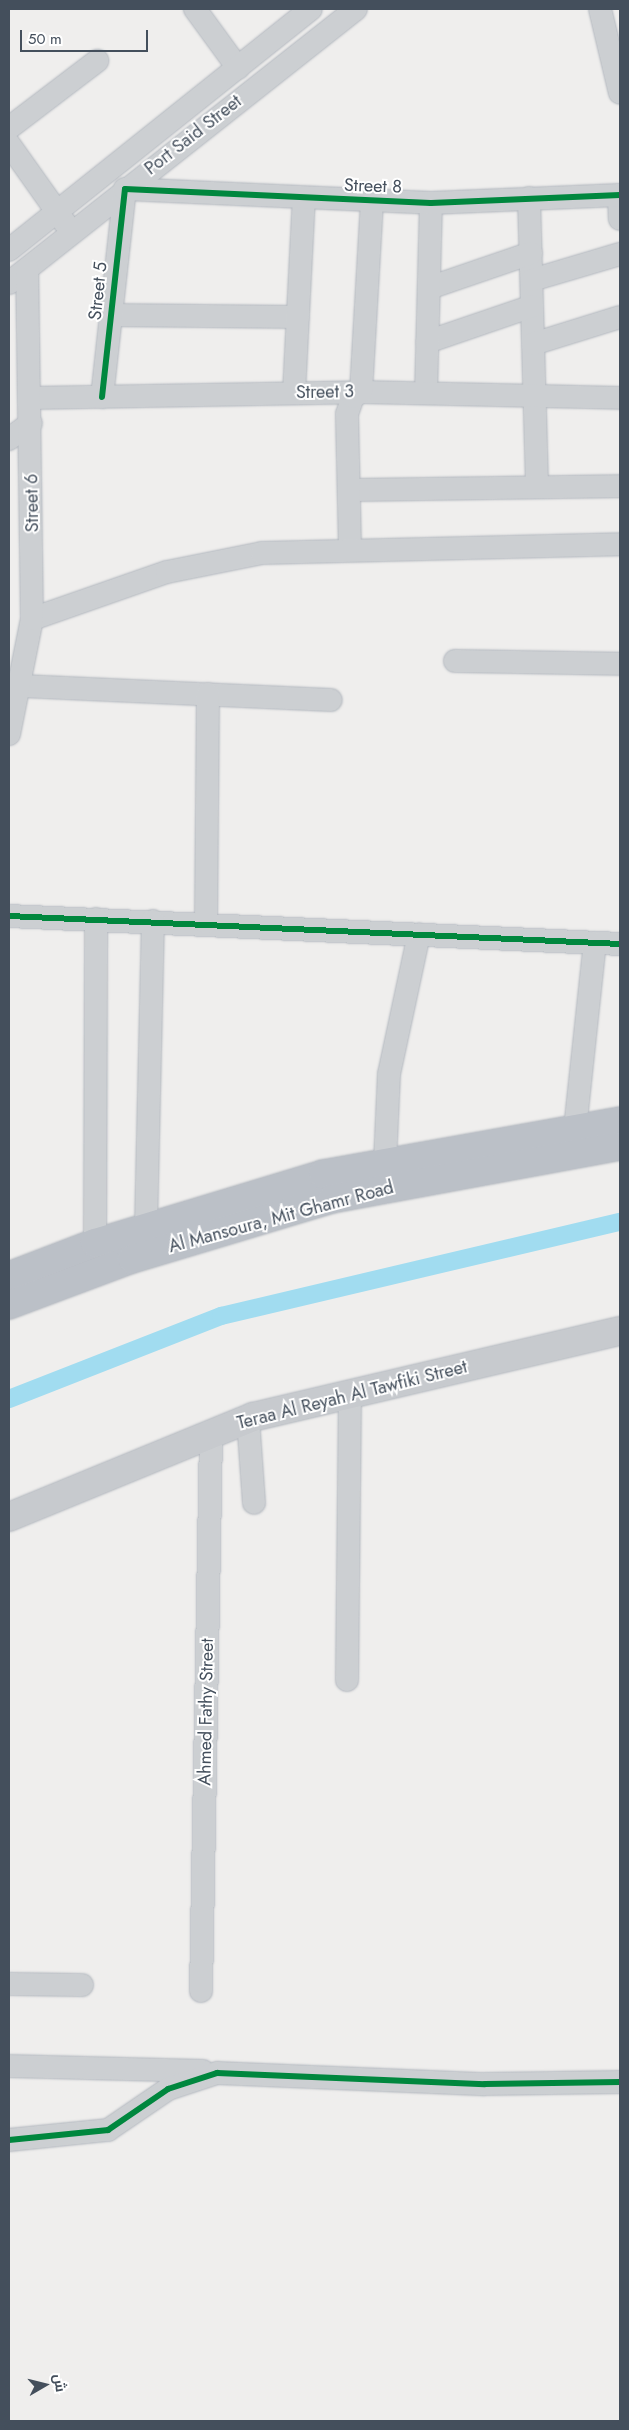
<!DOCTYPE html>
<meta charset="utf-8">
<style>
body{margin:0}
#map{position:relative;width:629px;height:2430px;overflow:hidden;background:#efeeed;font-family:Jost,Cairo,sans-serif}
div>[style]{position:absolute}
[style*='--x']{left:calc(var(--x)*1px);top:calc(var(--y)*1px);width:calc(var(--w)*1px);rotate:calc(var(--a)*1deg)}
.canal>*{height:18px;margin:-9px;padding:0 9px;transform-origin:9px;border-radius:9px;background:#a1dcf0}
.roads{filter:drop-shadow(0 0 1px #b2b7be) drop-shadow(0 0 1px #b2b7be)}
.minor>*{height:22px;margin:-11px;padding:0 11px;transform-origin:11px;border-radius:11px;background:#cccfd2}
.major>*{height:28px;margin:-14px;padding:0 14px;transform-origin:14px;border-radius:14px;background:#c7cace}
.highway>*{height:28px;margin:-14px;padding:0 14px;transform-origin:14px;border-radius:14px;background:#bbc0c7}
.cycleway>*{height:6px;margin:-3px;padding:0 3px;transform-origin:3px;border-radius:3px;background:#00873e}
span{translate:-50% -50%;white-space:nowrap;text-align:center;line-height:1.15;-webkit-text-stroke:4px #fff;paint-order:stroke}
.street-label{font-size:18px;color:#444f5c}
.frame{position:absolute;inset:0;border:10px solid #444f5c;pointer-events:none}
.north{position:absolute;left:20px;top:2360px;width:50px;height:50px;-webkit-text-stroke:4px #fff;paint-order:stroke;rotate:82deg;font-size:14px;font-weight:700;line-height:20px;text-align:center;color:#444f5c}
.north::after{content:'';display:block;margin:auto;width:18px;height:22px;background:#444f5c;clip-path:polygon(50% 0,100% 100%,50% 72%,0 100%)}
.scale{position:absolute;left:20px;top:30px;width:128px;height:22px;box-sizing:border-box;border:2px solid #444f5c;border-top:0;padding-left:6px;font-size:15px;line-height:18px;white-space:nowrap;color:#444f5c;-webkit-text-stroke:4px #fff;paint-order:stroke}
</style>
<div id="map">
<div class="canal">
<i style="--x:9;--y:1399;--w:228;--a:-21.4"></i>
<i style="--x:221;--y:1316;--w:410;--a:-13.3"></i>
</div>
<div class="roads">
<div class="minor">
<i style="--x:195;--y:9;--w:73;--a:53.9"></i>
<i style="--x:600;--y:9;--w:86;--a:76.6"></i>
<i style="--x:9;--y:128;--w:111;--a:-37.3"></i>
<i style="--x:9;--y:144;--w:97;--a:54.7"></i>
<i style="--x:619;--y:195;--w:24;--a:88"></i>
<i style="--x:529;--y:198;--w:289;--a:88.4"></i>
<i style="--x:9;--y:250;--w:386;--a:-38.6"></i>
<i style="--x:532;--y:280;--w:92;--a:-16.5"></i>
<i style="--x:9;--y:283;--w:442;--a:-38.3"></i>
<i style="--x:429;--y:288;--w:108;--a:-18.9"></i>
<i style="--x:110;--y:315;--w:188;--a:0.6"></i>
<i style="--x:427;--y:342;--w:111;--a:-18.9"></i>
<i style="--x:533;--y:344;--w:91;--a:-17.2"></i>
<i style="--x:294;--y:393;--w:195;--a:-87.1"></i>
<i style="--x:426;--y:393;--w:190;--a:-88.5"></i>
<i style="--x:102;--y:397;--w:209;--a:-83.7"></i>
<i style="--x:125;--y:189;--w:306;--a:2.6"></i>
<i style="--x:431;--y:203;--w:189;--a:-2.4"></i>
<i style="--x:30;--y:398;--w:331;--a:-1"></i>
<i style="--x:361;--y:392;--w:259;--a:1.3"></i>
<i style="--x:9;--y:439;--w:27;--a:-36"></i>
<i style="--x:350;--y:490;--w:270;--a:-0.8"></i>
<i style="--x:350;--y:548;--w:134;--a:-91.3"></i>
<i style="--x:347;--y:414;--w:18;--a:-71"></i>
<i style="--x:353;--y:397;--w:9;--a:-32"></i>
<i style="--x:361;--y:392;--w:191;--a:-86.7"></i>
<i style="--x:32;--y:619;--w:143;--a:-19.2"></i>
<i style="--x:167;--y:572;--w:97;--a:-11.3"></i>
<i style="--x:262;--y:553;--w:358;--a:-1.4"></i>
<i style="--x:455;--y:661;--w:165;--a:1"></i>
<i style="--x:22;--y:686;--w:309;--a:2.6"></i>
<i style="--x:9;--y:734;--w:117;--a:-78.7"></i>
<i style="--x:32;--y:619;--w:350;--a:-90.8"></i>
<i style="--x:9;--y:916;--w:612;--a:2.62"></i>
<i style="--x:206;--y:922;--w:228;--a:-89.5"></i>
<i style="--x:575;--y:1129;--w:187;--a:-83.9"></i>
<i style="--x:385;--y:1162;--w:88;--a:-87.4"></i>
<i style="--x:389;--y:1074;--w:143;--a:-77.9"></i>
<i style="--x:146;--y:1227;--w:306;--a:-88.7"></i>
<i style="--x:95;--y:1243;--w:324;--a:-89.8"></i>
<i style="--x:248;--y:1419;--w:84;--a:85.9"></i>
<i style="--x:347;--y:1680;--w:287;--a:-89.4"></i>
<i style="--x:9;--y:1984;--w:73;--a:0.8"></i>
<i style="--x:201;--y:1991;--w:557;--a:-88.97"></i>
<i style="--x:9;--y:2066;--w:194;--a:1.5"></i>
<i style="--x:9;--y:2140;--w:100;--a:-5.8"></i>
<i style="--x:108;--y:2130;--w:73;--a:-34.3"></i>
<i style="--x:168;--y:2089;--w:52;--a:-18.1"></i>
<i style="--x:217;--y:2073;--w:268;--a:2.4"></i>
<i style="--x:485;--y:2084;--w:135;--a:-0.8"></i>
</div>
<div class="major">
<i style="--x:9;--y:1517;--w:264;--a:-22.3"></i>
<i style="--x:253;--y:1417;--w:377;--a:-13.2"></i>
</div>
<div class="highway">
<i style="--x:9;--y:1276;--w:92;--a:-21"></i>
<i style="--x:95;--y:1243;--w:238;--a:-16.8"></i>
<i style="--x:323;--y:1174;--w:302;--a:-10.1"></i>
<i style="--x:9;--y:1305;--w:131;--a:-20.5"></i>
<i style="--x:132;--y:1259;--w:209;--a:-16.7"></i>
<i style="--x:332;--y:1199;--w:293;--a:-10.4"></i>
</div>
</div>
<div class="cycleway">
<i style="--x:102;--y:397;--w:209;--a:-83.7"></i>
<i style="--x:125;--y:189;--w:306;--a:2.6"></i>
<i style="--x:431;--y:203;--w:189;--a:-2.4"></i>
<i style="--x:9;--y:916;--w:612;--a:2.62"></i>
<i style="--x:9;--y:2140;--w:100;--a:-5.8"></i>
<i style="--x:108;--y:2130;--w:73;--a:-34.3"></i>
<i style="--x:168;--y:2089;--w:52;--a:-18.1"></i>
<i style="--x:217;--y:2073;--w:268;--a:2.4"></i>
<i style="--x:485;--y:2084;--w:135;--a:-0.8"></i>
</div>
<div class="street-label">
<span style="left:193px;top:135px;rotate:-38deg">Port Said Street</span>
<span style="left:373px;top:186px;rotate:2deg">Street 8</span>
<span style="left:98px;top:291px;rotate:-84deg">Street 5</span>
<span style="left:325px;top:392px;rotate:-1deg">Street 3</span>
<span style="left:32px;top:503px;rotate:-91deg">Street 6</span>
<span style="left:281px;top:1217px;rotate:-15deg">Al Mansoura, Mit Ghamr Road</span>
<span style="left:352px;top:1395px;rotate:-14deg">Teraa Al Reyah Al Tawfiki Street</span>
<span style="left:206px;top:1712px;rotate:-89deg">Ahmed Fathy Street</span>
</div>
<div class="frame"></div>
<div class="north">ش</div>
<div class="scale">50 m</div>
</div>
